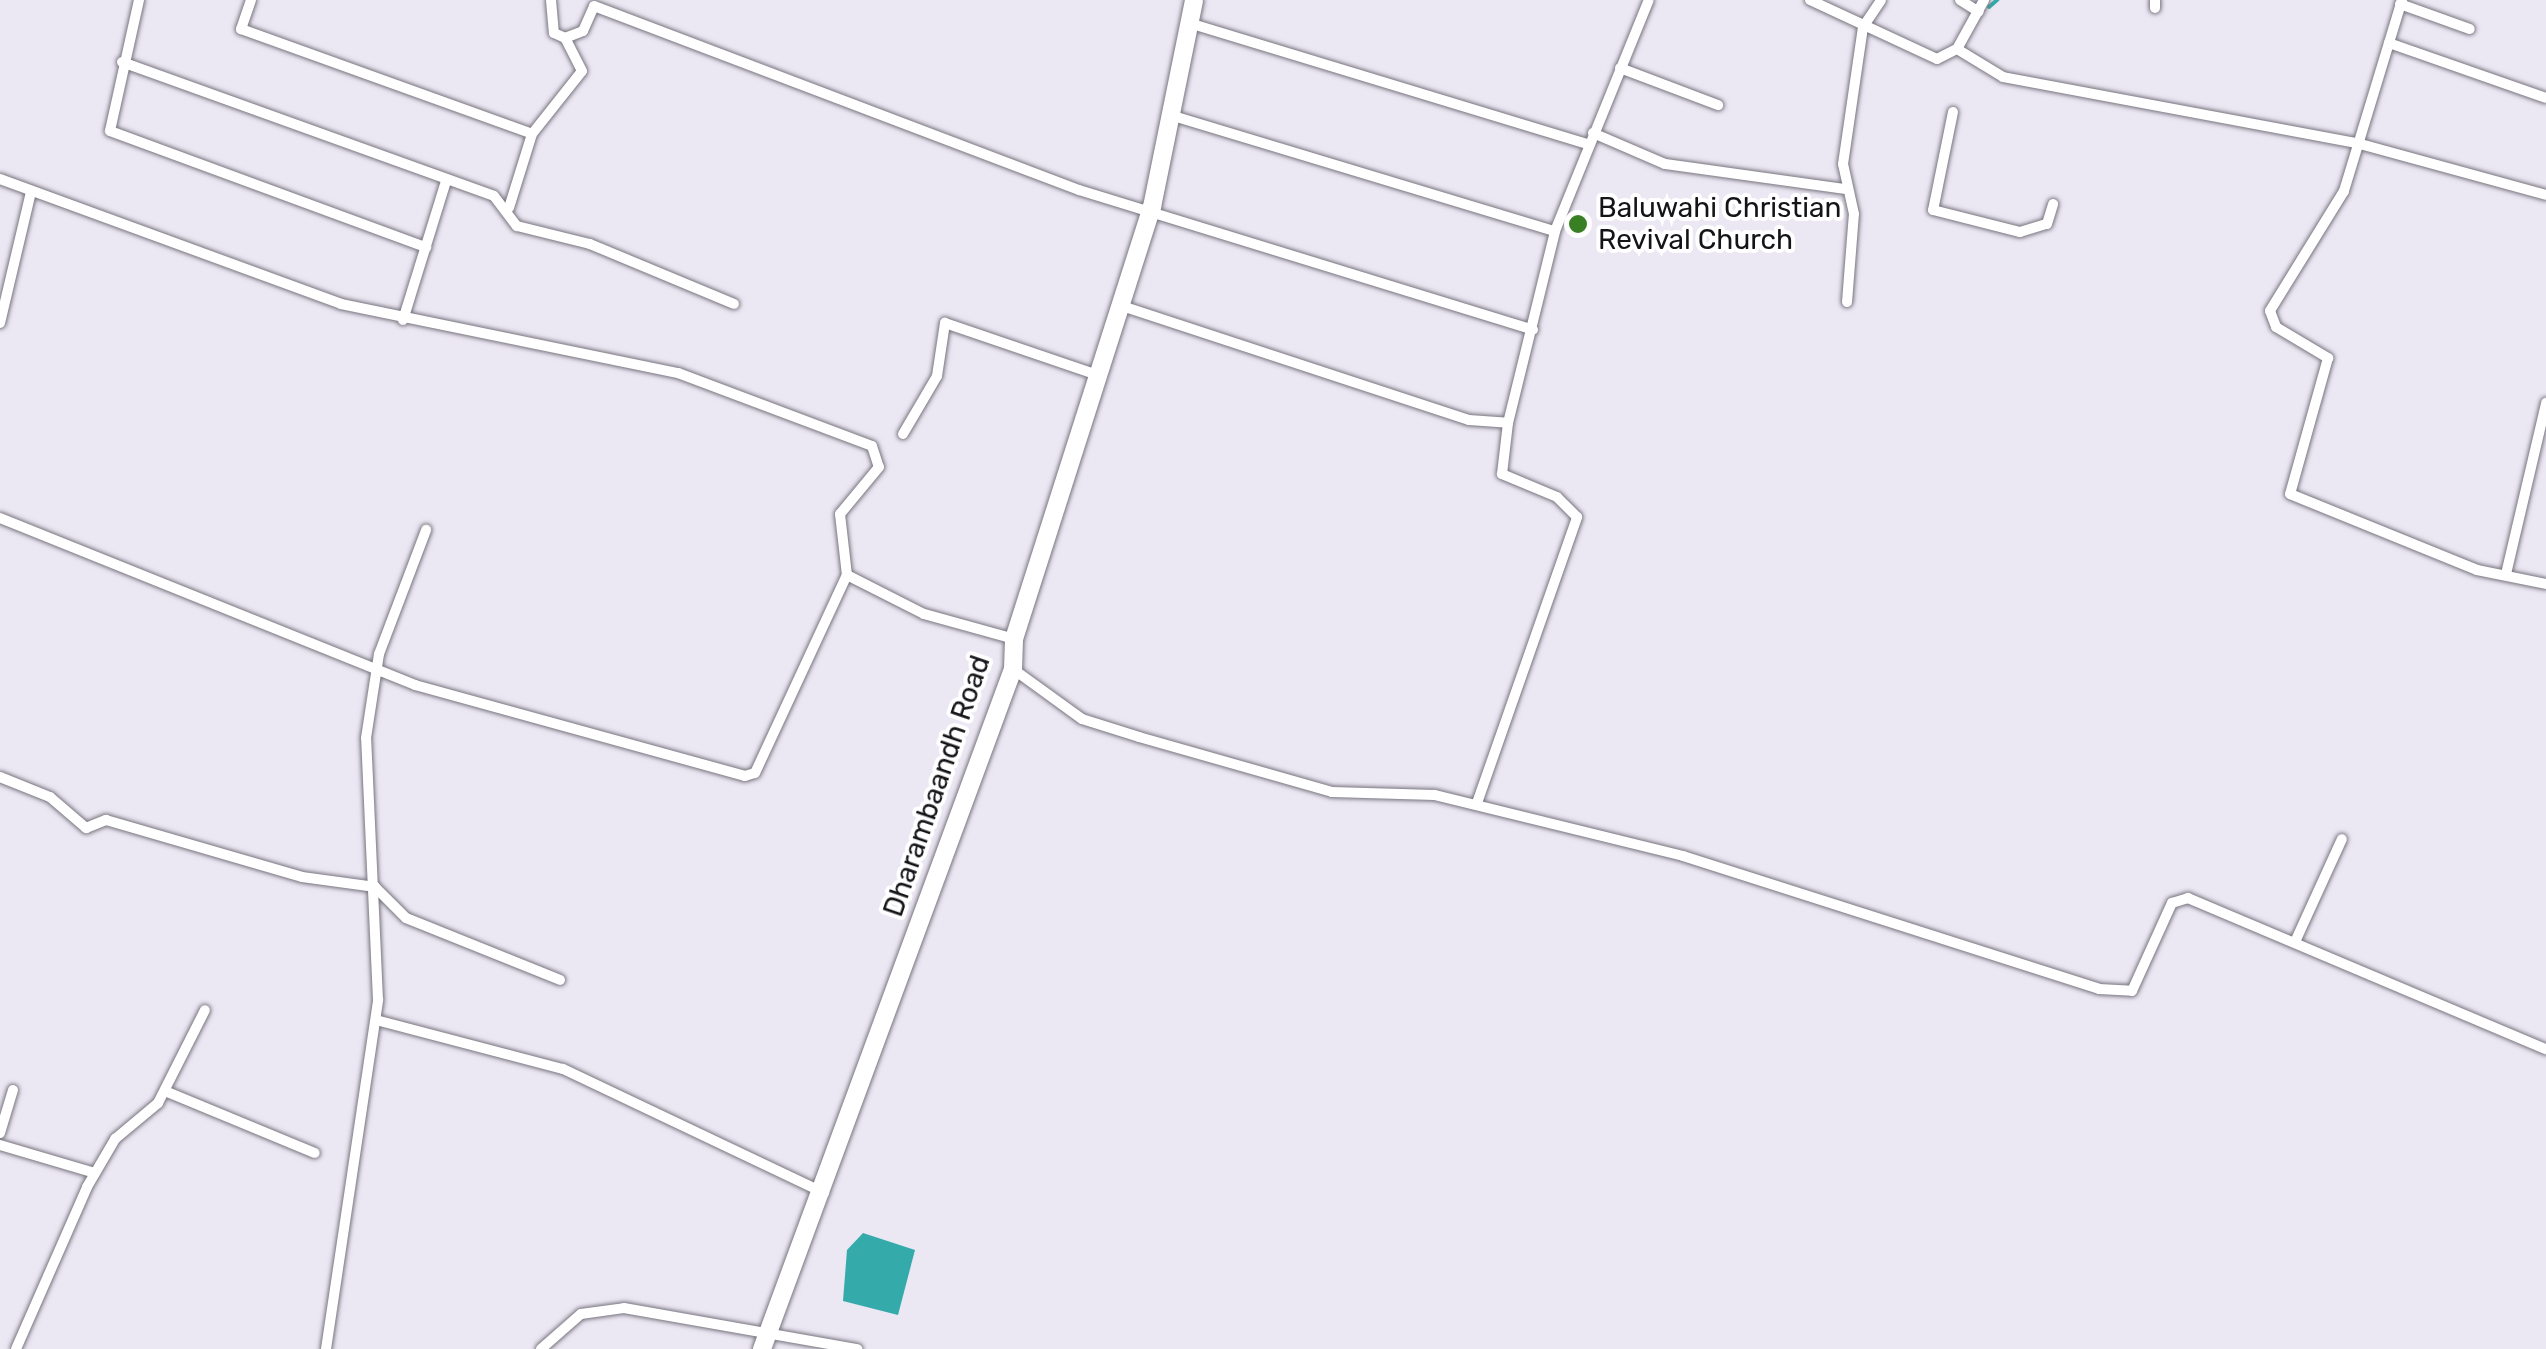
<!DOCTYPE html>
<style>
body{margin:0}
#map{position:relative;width:2546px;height:1349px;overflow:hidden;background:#ebe7f3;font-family:Rubik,sans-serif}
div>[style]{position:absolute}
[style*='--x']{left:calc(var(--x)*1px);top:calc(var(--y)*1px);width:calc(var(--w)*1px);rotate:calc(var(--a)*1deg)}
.water>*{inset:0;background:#34aaab}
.stream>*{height:4px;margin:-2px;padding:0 2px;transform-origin:2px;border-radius:2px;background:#34aaab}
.roads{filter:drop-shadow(0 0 2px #78757f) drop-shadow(0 0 2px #78757f)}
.street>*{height:10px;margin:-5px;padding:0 5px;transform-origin:5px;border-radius:5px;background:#fff}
.primary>*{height:18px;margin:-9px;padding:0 9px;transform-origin:9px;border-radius:9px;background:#fff}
.dots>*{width:28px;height:28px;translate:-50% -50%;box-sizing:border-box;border:5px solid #fff;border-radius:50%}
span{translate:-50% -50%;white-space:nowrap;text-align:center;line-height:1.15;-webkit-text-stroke:8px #fff;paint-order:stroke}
.poi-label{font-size:28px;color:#141317}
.left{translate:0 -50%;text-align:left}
.street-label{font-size:28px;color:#141317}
</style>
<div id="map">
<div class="water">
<i style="clip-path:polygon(863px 1233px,915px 1250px,898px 1315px,843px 1301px,847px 1250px)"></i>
</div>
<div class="stream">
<i style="--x:1989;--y:7;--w:11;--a:-41"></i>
</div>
<div class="roads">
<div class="street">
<i style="--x:139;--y:0;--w:134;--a:102.5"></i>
<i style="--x:110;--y:131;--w:337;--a:20.2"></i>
<i style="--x:251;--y:0;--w:31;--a:109"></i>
<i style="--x:241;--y:29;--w:309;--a:19.8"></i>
<i style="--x:532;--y:134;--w:77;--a:107.3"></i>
<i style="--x:551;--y:0;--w:33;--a:85"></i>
<i style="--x:554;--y:33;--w:12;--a:24"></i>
<i style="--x:565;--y:38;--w:19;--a:-21"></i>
<i style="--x:583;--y:31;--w:27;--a:-66"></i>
<i style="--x:594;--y:6;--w:519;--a:20.78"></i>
<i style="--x:1079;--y:190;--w:475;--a:17.1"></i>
<i style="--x:1810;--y:0;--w:140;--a:24.9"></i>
<i style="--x:1937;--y:59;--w:22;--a:-27"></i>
<i style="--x:1957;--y:49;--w:56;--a:-61.1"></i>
<i style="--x:1960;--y:0;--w:22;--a:32"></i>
<i style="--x:2402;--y:0;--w:200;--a:106.9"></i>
<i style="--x:2344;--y:191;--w:141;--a:121.7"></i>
<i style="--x:2270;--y:311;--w:17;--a:69"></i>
<i style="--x:2276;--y:327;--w:61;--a:30.8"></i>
<i style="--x:2328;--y:358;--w:141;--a:105.6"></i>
<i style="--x:2290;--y:494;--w:202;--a:22.1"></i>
<i style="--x:2477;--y:570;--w:70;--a:11.5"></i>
<i style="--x:2400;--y:4;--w:74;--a:19.7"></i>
<i style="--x:2155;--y:8;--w:8;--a:-90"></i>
<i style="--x:1189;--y:23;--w:417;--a:16.9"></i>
<i style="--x:2389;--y:43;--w:166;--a:19.3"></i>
<i style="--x:1957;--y:49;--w:54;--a:31.3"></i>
<i style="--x:2003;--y:77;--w:363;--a:10.6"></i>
<i style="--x:2360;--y:144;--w:193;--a:15.3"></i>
<i style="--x:122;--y:62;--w:395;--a:19.8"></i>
<i style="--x:494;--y:196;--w:38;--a:53"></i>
<i style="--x:517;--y:226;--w:75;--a:13.9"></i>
<i style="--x:590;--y:244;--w:156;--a:22.6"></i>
<i style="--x:1620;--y:68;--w:105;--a:20.7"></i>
<i style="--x:1953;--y:112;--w:100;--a:101.5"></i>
<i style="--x:1933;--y:210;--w:90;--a:14.2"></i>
<i style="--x:2020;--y:232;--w:28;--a:-17"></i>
<i style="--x:2047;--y:224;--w:21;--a:-73"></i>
<i style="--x:1170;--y:115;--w:402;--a:16.8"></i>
<i style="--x:1593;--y:133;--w:78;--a:23.3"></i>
<i style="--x:1665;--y:164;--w:183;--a:7.9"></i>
<i style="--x:532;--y:134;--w:80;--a:-51.6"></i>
<i style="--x:582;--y:71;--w:37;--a:-117"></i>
<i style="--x:0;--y:179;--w:363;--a:20.1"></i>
<i style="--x:341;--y:304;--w:344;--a:11.6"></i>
<i style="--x:678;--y:373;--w:207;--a:20.6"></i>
<i style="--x:872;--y:446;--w:22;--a:72"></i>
<i style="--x:879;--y:467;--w:61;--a:129.7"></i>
<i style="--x:840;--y:514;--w:61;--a:83.5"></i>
<i style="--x:847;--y:575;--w:86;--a:26.9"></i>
<i style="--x:924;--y:614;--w:93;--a:15.5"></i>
<i style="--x:1847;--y:302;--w:88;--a:-85.5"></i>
<i style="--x:1854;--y:214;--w:51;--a:-102.4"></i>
<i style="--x:1843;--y:164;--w:138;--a:-81.7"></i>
<i style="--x:1863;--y:27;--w:32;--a:-56"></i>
<i style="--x:1125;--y:307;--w:362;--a:18.2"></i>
<i style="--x:1469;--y:420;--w:39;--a:4"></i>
<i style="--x:403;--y:320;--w:145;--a:-72.8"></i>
<i style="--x:0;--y:323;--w:135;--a:-76.7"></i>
<i style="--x:903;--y:434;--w:67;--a:-59.6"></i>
<i style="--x:937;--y:376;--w:54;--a:-81.4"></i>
<i style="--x:945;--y:323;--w:165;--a:18.8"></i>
<i style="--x:0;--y:518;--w:447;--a:21.9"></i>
<i style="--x:415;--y:685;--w:342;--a:15.4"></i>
<i style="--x:745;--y:776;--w:10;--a:-17"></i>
<i style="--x:755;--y:773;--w:218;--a:-65.1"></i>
<i style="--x:2506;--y:574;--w:176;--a:-76.8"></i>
<i style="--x:1013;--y:669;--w:85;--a:35.9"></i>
<i style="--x:1082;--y:719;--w:60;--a:17.5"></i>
<i style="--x:1139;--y:737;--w:201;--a:15.9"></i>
<i style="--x:1332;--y:792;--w:103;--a:1.7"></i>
<i style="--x:1435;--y:795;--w:255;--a:13.8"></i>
<i style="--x:1683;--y:856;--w:437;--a:17.7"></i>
<i style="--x:2099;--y:989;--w:33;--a:3"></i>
<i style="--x:2132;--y:991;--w:97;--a:-65.6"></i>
<i style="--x:2172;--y:903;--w:17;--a:-17"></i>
<i style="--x:2188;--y:898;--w:389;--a:22.9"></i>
<i style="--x:0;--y:777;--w:54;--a:21.8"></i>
<i style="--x:50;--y:797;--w:48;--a:40.7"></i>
<i style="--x:86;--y:828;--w:22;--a:-22"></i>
<i style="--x:106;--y:820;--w:204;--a:16.2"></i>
<i style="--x:302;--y:877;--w:74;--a:7.8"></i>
<i style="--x:375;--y:887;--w:44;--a:45"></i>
<i style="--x:406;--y:918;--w:166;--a:21.9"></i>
<i style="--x:1477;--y:803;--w:303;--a:-70.7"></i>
<i style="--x:1577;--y:517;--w:28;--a:-135"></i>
<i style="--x:1557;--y:497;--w:60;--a:-157.3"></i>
<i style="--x:1502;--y:474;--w:51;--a:-83.3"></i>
<i style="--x:1508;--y:423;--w:198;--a:-76.2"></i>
<i style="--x:1555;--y:231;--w:249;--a:-67.9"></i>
<i style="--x:2295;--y:942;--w:113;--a:-65.5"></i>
<i style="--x:376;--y:1020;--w:193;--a:14.7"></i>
<i style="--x:563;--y:1069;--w:289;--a:25.4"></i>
<i style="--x:165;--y:1091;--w:162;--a:22.5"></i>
<i style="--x:0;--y:1133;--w:45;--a:-73.2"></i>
<i style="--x:0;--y:1145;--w:99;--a:16.4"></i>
<i style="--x:16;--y:1349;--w:177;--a:-66.3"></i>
<i style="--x:87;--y:1187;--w:56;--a:-59.7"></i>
<i style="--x:115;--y:1139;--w:56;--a:-39.9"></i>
<i style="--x:158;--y:1103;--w:104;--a:-63.2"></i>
<i style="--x:326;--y:1349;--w:353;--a:-81.5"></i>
<i style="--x:378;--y:1000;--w:262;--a:-92.6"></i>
<i style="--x:366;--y:738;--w:85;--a:-81.2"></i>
<i style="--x:379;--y:654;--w:133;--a:-69.2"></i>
<i style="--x:541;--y:1349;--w:53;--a:-41.2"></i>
<i style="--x:581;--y:1314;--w:43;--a:-7.9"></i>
<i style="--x:624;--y:1308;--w:237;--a:10"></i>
</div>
<div class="primary">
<i style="--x:762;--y:1349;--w:725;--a:-69.74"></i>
<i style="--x:1013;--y:669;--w:30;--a:-88"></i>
<i style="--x:1014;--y:639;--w:454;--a:-72.3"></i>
<i style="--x:1152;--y:207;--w:211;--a:-78.5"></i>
</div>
</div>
<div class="dots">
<i style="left:1578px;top:224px;background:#398025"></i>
</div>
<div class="poi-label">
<span class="left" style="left:1598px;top:224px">Baluwahi Christian<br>Revival Church</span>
</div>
<div class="street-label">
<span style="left:937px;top:786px;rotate:-71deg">Dharambaandh Road</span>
</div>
</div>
